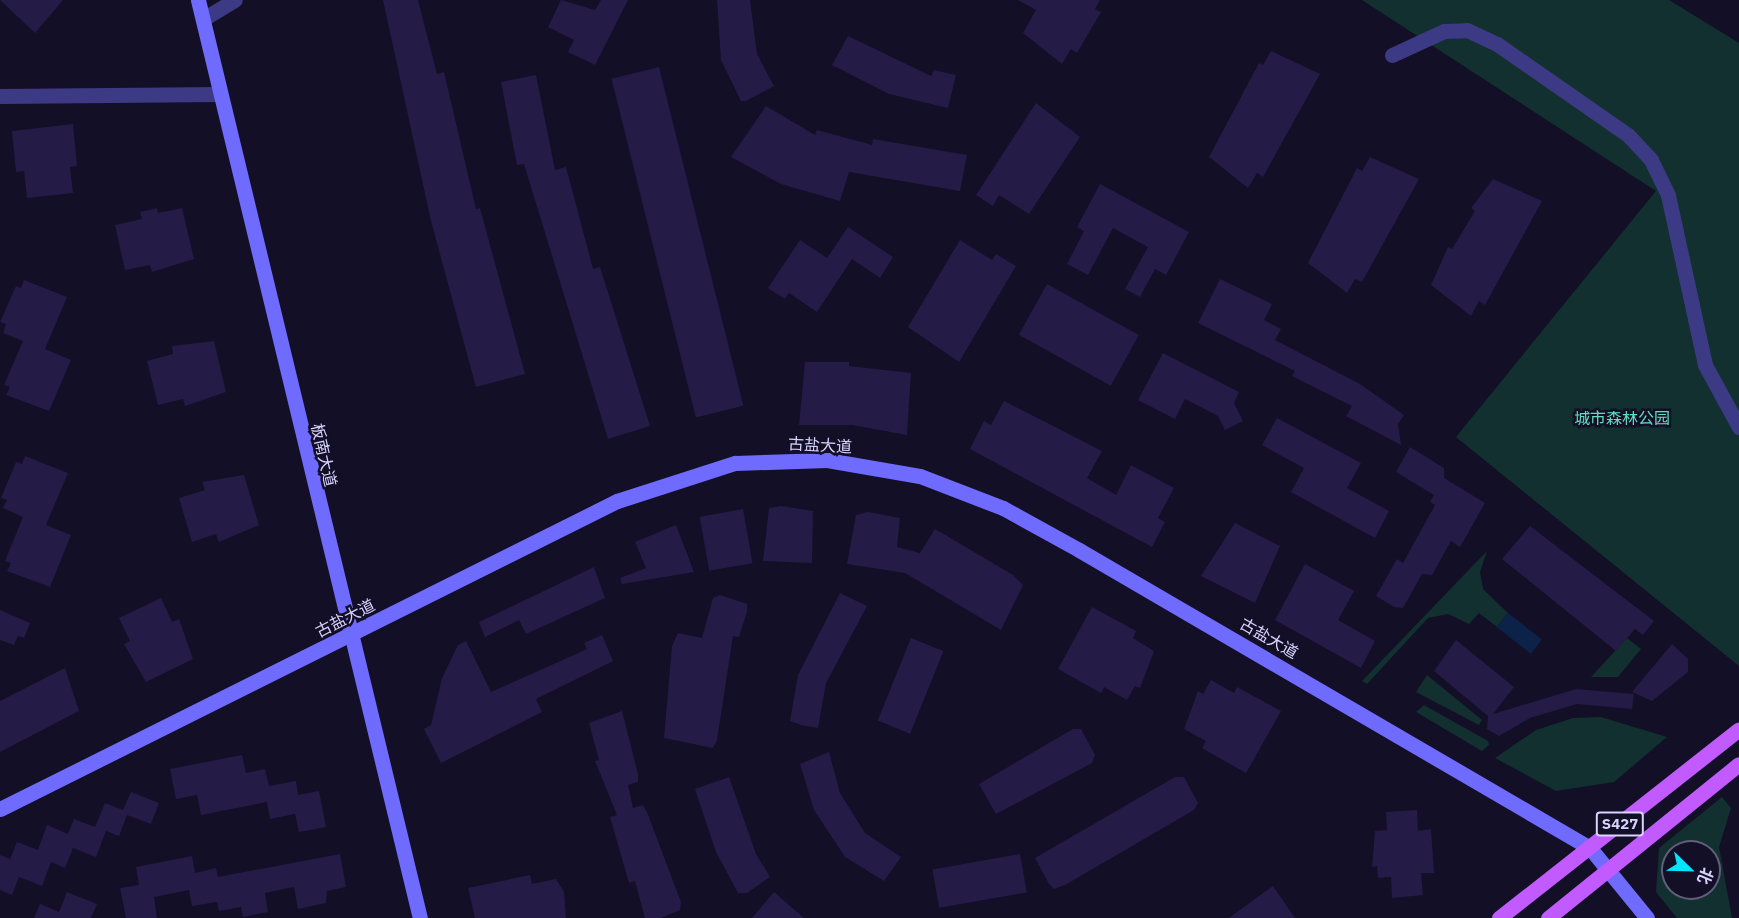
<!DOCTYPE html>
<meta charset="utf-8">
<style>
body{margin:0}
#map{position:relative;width:1739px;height:918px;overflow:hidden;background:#130f26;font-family:"IBM Plex Sans","Noto Sans SC",sans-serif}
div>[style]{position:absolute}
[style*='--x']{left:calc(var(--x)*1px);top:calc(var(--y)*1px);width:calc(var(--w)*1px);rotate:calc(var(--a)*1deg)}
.green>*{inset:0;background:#12302f}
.water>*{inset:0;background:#0c2248;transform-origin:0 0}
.building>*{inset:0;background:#241b47;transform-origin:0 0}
.street>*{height:15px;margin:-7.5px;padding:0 7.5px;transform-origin:7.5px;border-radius:7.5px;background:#3d3a85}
.secondary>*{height:15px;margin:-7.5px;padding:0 7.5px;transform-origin:7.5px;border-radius:7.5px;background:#6f6bff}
.primary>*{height:15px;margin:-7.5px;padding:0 7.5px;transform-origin:7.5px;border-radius:7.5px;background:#c25bff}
span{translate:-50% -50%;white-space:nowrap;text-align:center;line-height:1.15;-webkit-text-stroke:5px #130f26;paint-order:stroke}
.shield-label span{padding:2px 4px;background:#130f26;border:2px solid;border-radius:4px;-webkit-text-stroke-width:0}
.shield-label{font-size:15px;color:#d9d4ff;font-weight:700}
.park-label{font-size:16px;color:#5fe0c0}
.street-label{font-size:16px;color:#d9d4ff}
.north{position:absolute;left:1661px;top:840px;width:60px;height:60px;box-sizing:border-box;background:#130f26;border:2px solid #625e7d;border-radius:50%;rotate:113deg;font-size:16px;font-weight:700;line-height:24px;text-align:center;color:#d9d4ff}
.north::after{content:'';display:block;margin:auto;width:21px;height:27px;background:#00e5ff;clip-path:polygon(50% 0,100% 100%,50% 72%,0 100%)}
</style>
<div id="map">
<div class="green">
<i style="clip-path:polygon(1362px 0,1669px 0,1739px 43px,1739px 666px,1456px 437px,1656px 191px)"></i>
<i style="clip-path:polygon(1487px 551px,1480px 572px,1483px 589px,1508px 613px,1497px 627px,1479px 613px,1469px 624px,1448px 614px,1428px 618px,1367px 684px,1362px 681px)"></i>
<i style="clip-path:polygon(1627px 638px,1641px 649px,1618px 677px,1591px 677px)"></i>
<i style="clip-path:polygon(1427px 675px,1482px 720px,1479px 725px,1416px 692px)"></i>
<i style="clip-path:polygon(1424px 705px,1488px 741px,1489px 745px,1482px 751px,1416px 712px)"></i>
<i style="clip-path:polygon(1601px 717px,1667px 737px,1614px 782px,1556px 791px,1495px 758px,1536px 730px,1573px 718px)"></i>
<i style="clip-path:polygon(evenodd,1722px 797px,1731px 808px,1719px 847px,1732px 918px,1677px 918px,1656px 892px,1659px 848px,1722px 797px,1673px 852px,1709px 852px,1709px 888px,1673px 888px,1673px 852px)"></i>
</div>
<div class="water">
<i style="left:1508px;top:613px;width:43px;height:18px;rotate:38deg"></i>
</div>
<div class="building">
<i style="clip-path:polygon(0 0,63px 0,35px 33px)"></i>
<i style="clip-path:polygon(383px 0,418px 0,437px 74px,444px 72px,476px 209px,480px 208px,525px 374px,476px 387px,431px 221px)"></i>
<i style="clip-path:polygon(561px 0,595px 10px,601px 0,628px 0,595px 65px,568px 52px,574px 40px,548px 27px)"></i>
<i style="clip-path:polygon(717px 0,750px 0,757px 54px,774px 86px,746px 101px,741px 101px,721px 60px)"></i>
<i style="clip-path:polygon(1018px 0,1100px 0,1095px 9px,1101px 12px,1077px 53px,1071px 49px,1062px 64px,1023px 33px,1036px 10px)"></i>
<i style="clip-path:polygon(848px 36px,931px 76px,934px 70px,956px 75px,948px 108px,889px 94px,832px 65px)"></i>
<i style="clip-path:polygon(1271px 51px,1320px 74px,1263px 177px,1257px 173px,1248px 188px,1209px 157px,1259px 63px,1263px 65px)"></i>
<i style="left:659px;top:67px;width:349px;height:49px;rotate:76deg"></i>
<i style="clip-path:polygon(536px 75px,555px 170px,566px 167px,593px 269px,600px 267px,650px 426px,608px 439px,524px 164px,517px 165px,501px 82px)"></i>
<i style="clip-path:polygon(1036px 103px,1080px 137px,1029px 214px,999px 195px,993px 206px,976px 195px)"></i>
<i style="clip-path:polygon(766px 106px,815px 135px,817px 130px,872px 145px,873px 139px,967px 155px,960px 191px,849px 172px,840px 201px,781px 184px,731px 157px)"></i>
<i style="clip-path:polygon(73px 124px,77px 166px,70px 167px,73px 193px,27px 198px,24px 171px,16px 172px,12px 131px)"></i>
<i style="clip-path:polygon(1370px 157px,1419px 179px,1362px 282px,1355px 279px,1347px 293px,1308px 263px,1357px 168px,1362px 171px)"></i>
<i style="clip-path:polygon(1493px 179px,1542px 201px,1485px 305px,1479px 301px,1471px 316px,1431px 285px,1448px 247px,1452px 249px,1475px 211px,1471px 208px)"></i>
<i style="clip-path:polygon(1100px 184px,1189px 232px,1166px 275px,1155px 269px,1140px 297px,1125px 289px,1148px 247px,1113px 228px,1088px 275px,1067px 264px,1084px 231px,1077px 227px)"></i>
<i style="clip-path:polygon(157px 208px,158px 213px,182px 208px,194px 259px,152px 272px,150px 265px,125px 270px,115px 225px,142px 219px,140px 212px)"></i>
<i style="clip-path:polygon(848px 227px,893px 257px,880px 278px,852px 259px,817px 312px,789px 293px,785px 299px,768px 288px,800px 240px,827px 258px)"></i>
<i style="clip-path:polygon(960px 240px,992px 260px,996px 254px,1016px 266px,959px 362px,908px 327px)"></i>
<i style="clip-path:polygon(1220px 279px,1272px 304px,1264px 320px,1281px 329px,1275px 340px,1360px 384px,1404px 415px,1398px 424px,1401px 445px,1346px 416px,1352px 406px,1292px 376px,1295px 371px,1198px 323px)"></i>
<i style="clip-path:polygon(24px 280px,67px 297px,45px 349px,71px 360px,49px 411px,6px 395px,10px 387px,4px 385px,23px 341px,3px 333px,6px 324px,0 322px,16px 286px,21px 288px)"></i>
<i style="left:1047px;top:284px;width:105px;height:58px;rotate:29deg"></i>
<i style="clip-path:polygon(214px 341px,226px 392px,185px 406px,183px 399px,158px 405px,147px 361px,173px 354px,172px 346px)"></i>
<i style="clip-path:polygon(1163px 353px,1239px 392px,1234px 403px,1243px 421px,1225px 430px,1218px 416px,1185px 399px,1175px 419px,1138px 400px)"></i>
<i style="clip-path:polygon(805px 362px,849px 362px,849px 366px,911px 373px,907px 435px,852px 425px,799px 425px)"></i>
<i style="clip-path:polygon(1004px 401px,1102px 451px,1087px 478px,1116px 495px,1131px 465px,1174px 488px,1158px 518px,1165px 522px,1152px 547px,970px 449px,984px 421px,991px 425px)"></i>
<i style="clip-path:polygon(1277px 418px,1361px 463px,1347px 488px,1389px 511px,1375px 538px,1291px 492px,1304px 468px,1262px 445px)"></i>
<i style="clip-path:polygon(1410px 447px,1444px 468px,1444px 478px,1485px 503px,1460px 547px,1451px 541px,1432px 575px,1422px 574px,1403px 608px,1394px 607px,1376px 596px,1397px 559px,1403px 563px,1435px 505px,1430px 502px,1434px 495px,1396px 472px)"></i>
<i style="clip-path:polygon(25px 456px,68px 473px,46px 525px,71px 535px,50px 587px,7px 571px,11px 563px,5px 561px,23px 517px,3px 508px,7px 500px,1px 498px,16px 462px,22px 464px)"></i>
<i style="clip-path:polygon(244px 475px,259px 525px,219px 542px,216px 534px,192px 542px,179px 498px,205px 490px,202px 482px)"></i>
<i style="clip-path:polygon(781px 506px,813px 511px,812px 563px,763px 561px,769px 508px)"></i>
<i style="left:743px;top:509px;width:55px;height:44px;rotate:80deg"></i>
<i style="clip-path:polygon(868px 512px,900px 518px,897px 547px,920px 553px,935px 529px,1013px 575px,1023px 585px,1001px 630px,905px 573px,847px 564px,856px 515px)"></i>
<i style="clip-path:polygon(1235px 523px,1280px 546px,1255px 603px,1201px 576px)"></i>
<i style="clip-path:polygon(676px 525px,694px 572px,622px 584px,620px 578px,646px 568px,635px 542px)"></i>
<i style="clip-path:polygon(1530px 526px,1654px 621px,1643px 635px,1635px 629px,1616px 651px,1502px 559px)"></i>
<i style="clip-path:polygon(1305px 564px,1354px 591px,1338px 620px,1375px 641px,1361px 668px,1275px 620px)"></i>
<i style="clip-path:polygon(594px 567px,605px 598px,526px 634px,519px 620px,485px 637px,479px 622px)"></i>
<i style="clip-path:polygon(840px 593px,867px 606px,826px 683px,818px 728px,801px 725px,790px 721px,798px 675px)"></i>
<i style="clip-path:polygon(720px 595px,747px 604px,747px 612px,739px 637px,733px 636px,717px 740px,713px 748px,664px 738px,672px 646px,678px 633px,702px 638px,713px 598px)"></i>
<i style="clip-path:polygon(161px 598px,172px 622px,179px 619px,193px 659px,146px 682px,124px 644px,130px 641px,119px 618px)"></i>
<i style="clip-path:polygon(1092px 607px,1136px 631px,1133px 638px,1154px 651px,1140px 688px,1135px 686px,1127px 700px,1104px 687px,1101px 693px,1058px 669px)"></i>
<i style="clip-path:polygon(0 610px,30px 623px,24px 638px,18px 636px,14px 645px,0 640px)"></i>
<i style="clip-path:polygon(602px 635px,613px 661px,536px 699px,542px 712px,441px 763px,424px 729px,431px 725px,442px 678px,458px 645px,466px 641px,491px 692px,587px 649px,584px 643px)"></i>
<i style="left:911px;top:638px;width:35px;height:89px;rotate:22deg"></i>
<i style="clip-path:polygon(1456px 640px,1514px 687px,1493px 714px,1576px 689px,1634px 694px,1632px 709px,1577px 704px,1530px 718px,1499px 736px,1487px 729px,1488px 716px,1434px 671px)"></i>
<i style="clip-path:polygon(1672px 644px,1688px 659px,1688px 672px,1652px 701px,1632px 692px)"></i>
<i style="clip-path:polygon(65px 668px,79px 711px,0 752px,0 701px)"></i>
<i style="clip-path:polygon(1211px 680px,1234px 693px,1237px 687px,1281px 711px,1246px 773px,1202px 748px,1206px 741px,1184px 729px,1198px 691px,1203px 694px)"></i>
<i style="clip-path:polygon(622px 711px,638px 774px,638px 782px,628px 785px,633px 808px,643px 805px,647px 812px,681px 902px,680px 910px,661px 918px,645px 918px,635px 881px,629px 883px,610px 817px,617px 815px,595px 761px,599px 760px,589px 723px)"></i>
<i style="clip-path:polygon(1073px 729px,1081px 729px,1095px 755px,1092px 763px,996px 814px,979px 784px)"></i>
<i style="clip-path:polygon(829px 752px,840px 793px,865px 833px,901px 857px,884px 881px,845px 857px,814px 810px,800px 764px)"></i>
<i style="clip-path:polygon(242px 755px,246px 773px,265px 769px,269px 786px,296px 781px,298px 795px,319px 791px,326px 827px,299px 832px,295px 814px,270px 819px,267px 802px,201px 815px,197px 795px,176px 799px,170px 769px)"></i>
<i style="clip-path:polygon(729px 777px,756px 854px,770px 877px,747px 893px,738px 893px,716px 852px,695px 789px)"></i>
<i style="clip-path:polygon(1175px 777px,1184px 777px,1198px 803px,1194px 810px,1065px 885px,1054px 889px,1049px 884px,1035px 858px)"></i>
<i style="clip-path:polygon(131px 792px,159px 803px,151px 824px,127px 815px,119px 836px,106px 831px,96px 857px,73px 848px,65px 868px,51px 862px,42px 886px,19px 877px,12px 895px,0 890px,0 855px,10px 859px,17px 842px,38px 850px,47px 825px,68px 834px,74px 819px,95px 827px,105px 803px,123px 810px)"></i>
<i style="clip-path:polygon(1417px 810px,1418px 831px,1431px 829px,1434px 873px,1421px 873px,1423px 895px,1392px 898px,1391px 877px,1378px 878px,1377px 866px,1372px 867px,1375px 831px,1387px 830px,1386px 812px)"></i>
<i style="clip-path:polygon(340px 854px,346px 887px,327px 891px,326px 903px,298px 909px,294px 887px,265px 893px,268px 912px,243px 917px,241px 907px,219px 911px,217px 902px,192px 906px,189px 890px,154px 897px,157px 918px,126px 918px,120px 888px,139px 885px,136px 867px,192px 856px,195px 873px,216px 868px,218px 877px)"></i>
<i style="left:1020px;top:854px;width:39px;height:89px;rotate:80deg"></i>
<i style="clip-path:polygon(530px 875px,532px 884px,556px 879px,564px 892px,566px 918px,475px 918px,468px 888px)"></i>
<i style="clip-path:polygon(1273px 886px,1295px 918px,1229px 918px,1259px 896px)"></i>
<i style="clip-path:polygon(67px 892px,97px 904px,91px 918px,34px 918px,40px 904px,59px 912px)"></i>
<i style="clip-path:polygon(774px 892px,804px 918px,752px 918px)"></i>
</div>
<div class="street">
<i style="--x:203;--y:19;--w:37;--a:-31"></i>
<i style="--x:1392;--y:55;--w:57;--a:-24.8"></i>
<i style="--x:1444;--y:31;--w:23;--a:-2"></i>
<i style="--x:1467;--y:30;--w:33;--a:25"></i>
<i style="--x:1497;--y:44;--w:160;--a:34.8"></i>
<i style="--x:1628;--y:135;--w:34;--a:47"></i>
<i style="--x:1651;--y:160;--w:39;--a:64"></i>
<i style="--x:1668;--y:195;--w:174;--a:77.7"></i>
<i style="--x:1705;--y:365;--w:71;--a:61.3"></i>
<i style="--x:0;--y:96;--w:220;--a:-0.5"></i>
</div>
<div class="secondary">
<i style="--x:198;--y:0;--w:944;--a:76.41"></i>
<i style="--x:0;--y:809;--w:690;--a:-26.53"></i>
<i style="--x:617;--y:501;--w:124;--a:-17.9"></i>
<i style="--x:735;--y:463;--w:92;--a:-1.9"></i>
<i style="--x:827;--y:460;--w:94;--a:9.8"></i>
<i style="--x:920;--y:476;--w:89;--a:21.1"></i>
<i style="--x:1003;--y:508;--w:87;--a:28.9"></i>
<i style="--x:1079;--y:550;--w:592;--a:30.25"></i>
<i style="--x:1590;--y:848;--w:90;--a:50.8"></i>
</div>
<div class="primary">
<i style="--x:1499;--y:918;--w:305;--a:-38.2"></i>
<i style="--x:1548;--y:918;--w:245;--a:-38.9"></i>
</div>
<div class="shield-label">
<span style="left:1620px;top:824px">S427</span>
</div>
<div class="park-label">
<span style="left:1622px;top:418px">城市森林公园</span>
</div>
<div class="street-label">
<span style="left:820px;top:445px;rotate:3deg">古盐大道</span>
<span style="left:324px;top:455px;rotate:77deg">板南大道</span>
<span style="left:345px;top:618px;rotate:-27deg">古盐大道</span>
<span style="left:1269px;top:638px;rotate:30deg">古盐大道</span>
</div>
<div class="north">北</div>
</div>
